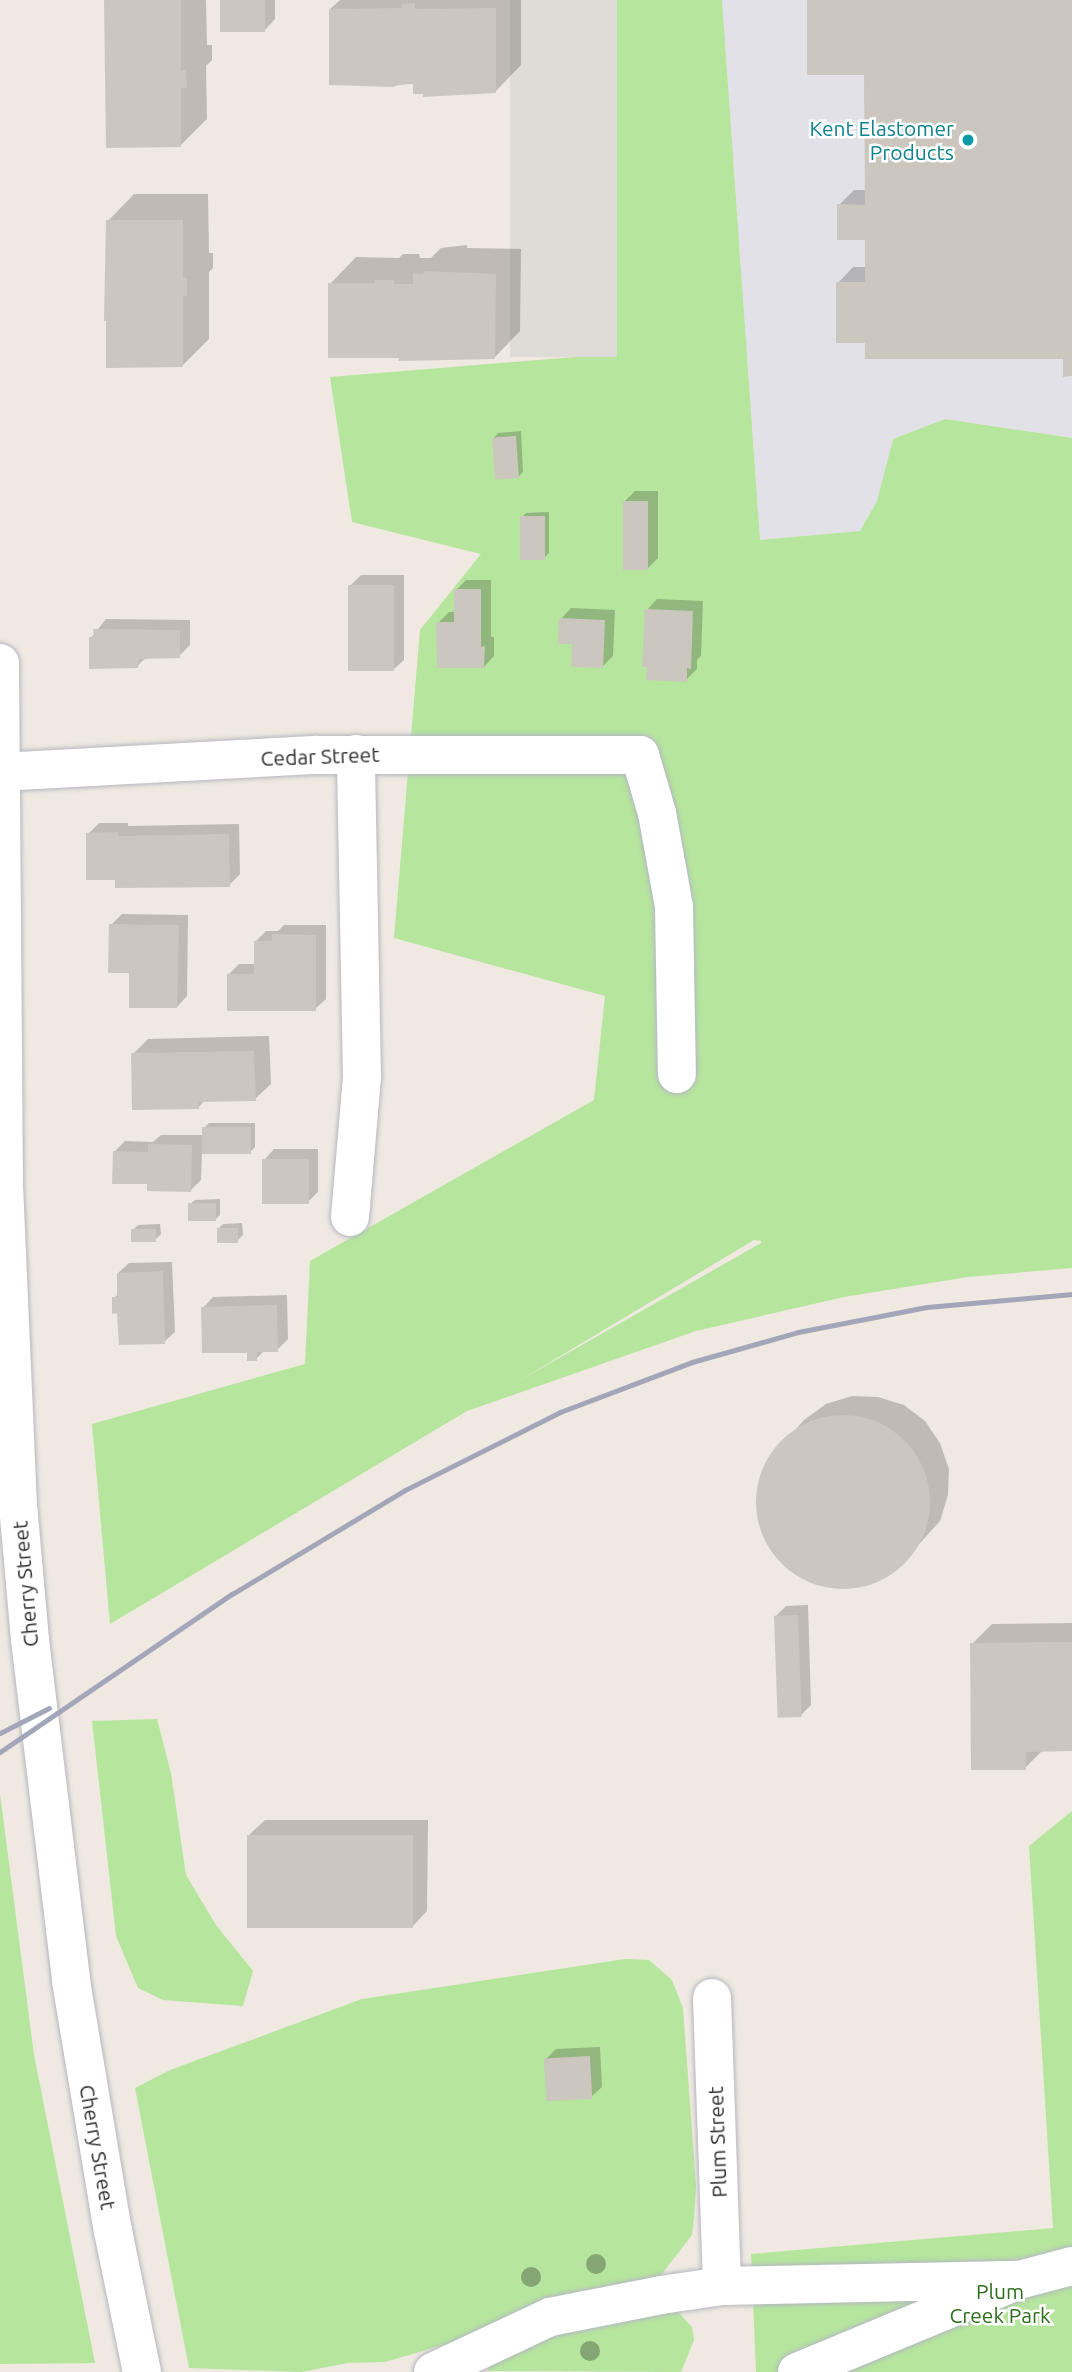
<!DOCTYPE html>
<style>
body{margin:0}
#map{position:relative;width:1072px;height:2372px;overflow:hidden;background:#efe9e1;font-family:Ubuntu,sans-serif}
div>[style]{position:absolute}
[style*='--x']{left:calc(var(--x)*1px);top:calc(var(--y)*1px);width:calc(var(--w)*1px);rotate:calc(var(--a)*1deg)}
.industrial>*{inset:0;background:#e3e1e8}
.green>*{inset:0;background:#b6e59e}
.plaza>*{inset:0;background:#dfdcd8;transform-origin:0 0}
.shadow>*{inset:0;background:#0003}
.building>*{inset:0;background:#cbc7bf;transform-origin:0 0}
.round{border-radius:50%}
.roads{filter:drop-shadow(0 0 2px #b4b7c1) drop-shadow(0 0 2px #b4b7c1)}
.minor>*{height:38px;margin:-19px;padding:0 19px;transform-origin:19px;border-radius:19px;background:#fff}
.rail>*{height:5px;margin:-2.5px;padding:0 2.5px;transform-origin:2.5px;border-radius:2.5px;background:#a3a6b8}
.trees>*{width:20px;height:20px;margin:-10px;border-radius:50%;background:#84a574}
.dots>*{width:19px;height:19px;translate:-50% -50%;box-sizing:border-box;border:4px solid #fff;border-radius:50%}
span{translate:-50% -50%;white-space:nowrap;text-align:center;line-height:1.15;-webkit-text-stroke:5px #fff;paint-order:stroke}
.culture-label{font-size:21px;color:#0d838f}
.right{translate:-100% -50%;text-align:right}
.street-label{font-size:21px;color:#2e2e2e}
.park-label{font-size:21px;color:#2c6e1b}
</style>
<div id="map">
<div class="industrial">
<i style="clip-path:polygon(722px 0,1072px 0,1072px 438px,945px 419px,893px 439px,877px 501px,860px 531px,760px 540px)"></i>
</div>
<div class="green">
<i style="clip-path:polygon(evenodd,617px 0,722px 0,760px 540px,860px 531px,877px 501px,893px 439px,945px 419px,1072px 438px,1072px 1268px,968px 1277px,844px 1297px,696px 1331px,467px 1411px,110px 1624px,92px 1424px,305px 1364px,310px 1261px,594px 1100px,605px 996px,394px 938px,420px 630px,481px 554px,352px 522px,330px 377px,610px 354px,617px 0,754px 1240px,761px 1241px,761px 1243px,517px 1382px,754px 1240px)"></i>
<i style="clip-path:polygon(157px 1719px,171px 1773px,186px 1875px,216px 1925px,253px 1971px,243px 2006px,163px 2000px,138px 1988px,116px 1936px,92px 1721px)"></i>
<i style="clip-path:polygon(0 1794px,34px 2055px,95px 2363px,0 2364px)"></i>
<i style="clip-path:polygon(1072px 1811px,1072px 2372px,756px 2372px,751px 2254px,1053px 2228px,1029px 1846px)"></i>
<i style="clip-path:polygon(625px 1959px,649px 1960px,672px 1980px,683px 2008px,696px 2186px,694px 2218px,692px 2235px,655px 2283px,385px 2362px,348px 2363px,301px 2372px,189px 2368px,135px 2088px,170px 2070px,362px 1999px)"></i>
<i style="clip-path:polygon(677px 2311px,692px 2327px,694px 2340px,681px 2372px,487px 2371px,492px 2363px,541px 2335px)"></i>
</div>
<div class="plaza">
<i style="left:510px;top:0;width:107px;height:357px"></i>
</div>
<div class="shadow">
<i style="clip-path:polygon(107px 0,206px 0,207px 45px,212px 45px,212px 60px,206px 66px,207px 119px,181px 145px)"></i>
<i style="clip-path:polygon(222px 0,275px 0,275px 19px,265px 30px)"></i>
<i style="clip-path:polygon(340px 0,521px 0,521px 65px,495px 92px,415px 82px,394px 86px,330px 9px)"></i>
<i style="clip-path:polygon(809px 0,1072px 0,1072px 375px,1065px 357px,838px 283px,853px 267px,867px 267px,866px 238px,839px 205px,854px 190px,866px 190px,866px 74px)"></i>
<i style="clip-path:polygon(134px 194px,208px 194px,209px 253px,213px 253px,213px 268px,209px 272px,209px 339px,183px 365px,108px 221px)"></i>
<i style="clip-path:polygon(467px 245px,467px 248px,521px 249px,520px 331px,494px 358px,330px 284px,356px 257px,399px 258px,403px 254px,419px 254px,420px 258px,431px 258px,441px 248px)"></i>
<i style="clip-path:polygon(521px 431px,523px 472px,518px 477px,494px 438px,498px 433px)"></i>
<i style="clip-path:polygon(635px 491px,658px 491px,658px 558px,648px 568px,624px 502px)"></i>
<i style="clip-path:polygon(549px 512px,549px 553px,544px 558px,521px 518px,526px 513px)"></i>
<i style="clip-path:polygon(361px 575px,404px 575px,404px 660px,393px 670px,350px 586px)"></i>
<i style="clip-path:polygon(466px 580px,491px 580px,491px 637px,494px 637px,494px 656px,484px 667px,438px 623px,449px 612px,456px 612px,456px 590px)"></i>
<i style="clip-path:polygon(657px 599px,703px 601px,701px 656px,697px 660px,697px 669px,686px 680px,647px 610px)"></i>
<i style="clip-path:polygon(571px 608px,615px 610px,613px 656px,603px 666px,574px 643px,561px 619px)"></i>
<i style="clip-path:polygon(106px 619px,190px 620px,190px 645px,179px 656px,147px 657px,137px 666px,91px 638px)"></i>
<i style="clip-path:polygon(99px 823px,128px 823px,128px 826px,239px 824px,240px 874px,229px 885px,88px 834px)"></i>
<i style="clip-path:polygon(122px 914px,188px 915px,187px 996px,177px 1007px,131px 971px,111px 925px)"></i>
<i style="clip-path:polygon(284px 925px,326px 925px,326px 999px,315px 1009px,228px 975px,239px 964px,255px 964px,255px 942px,266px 931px,278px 931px)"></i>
<i style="clip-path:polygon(269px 1036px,271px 1084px,255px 1099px,205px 1100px,198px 1108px,133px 1054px,148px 1039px)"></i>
<i style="clip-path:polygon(209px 1123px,255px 1123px,255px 1147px,250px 1152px,202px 1152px,201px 1180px,191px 1190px,149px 1183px,114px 1152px,125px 1141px,153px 1142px,161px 1135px,204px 1135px,204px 1128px)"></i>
<i style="clip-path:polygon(274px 1149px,318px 1149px,318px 1192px,307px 1203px,264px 1160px)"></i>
<i style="clip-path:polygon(220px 1199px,220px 1215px,215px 1220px,190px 1204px,195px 1200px)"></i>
<i style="clip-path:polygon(242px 1223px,243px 1235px,238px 1240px,218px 1229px,223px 1224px)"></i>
<i style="clip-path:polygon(160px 1224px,161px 1234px,156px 1239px,133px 1230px,138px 1225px)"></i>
<i style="clip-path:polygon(172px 1262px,175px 1332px,164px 1342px,114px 1298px,119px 1293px,118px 1273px,129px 1263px)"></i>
<i style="clip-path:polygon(287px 1295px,288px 1339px,277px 1350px,265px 1350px,256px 1359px,203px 1308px,213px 1297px)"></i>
<i style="clip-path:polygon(852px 1396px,878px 1397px,904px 1405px,925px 1421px,940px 1443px,949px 1469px,948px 1495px,940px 1521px,902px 1563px,880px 1578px,855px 1587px,829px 1586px,803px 1577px,782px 1561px,766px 1540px,758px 1514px,759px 1487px,767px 1462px,804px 1420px,826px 1404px)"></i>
<i style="clip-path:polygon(808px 1605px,811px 1705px,800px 1716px,775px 1617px,786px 1606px)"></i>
<i style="clip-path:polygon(1072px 1623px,1072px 1749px,1043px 1750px,1025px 1768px,972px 1644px,992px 1624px)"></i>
<i style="clip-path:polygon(265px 1820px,428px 1820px,427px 1911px,412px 1927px,249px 1835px)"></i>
<i style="clip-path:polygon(600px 2047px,602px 2087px,591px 2097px,546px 2059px,556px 2049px)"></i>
</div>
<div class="building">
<i style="clip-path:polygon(104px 0,181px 0,181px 70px,186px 70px,187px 88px,181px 88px,181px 147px,106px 148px)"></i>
<i style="left:220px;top:0;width:45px;height:32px"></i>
<i style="clip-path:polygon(807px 0,1072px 0,1072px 376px,1063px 377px,1063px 359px,865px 359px,865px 343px,836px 343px,836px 282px,865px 282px,865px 240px,837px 240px,837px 204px,865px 205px,864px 75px,807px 75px)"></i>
<i style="clip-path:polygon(415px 3px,415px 9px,496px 8px,496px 93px,423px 97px,423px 94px,413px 94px,413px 84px,394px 85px,394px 87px,329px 85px,329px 9px,402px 8px,402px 4px)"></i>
<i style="clip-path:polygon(106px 220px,183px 220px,183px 278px,187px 278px,187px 296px,183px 296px,183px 367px,106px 368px,106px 321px,104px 321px)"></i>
<i style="clip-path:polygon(423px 271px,496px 274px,495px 359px,398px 361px,399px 358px,328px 358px,328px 283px,375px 283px,375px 280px,394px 280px,394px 284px,413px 284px,413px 273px,423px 274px)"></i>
<i style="left:516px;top:436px;width:42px;height:24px;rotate:86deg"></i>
<i style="left:623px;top:501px;width:25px;height:69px"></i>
<i style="left:545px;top:516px;width:44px;height:25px;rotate:90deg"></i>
<i style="left:348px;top:585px;width:46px;height:86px"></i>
<i style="clip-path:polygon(454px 589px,481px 589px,481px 647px,485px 646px,484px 668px,437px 668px,436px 622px,454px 622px)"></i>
<i style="clip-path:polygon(645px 609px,693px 611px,691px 669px,687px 668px,687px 682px,646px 680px,647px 667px,642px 667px)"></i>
<i style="clip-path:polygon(559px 618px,605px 620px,603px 668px,571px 667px,572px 644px,558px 644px)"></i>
<i style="clip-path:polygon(93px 629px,180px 630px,180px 658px,139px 659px,138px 668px,89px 669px,89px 637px,94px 637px)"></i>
<i style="clip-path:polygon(118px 832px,118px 836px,229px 834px,230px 887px,115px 888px,115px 880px,86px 880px,86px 833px)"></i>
<i style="clip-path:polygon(109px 924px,179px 925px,177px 1008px,129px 1008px,129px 973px,108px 973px)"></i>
<i style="clip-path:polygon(272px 934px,316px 935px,316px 1011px,227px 1011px,227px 974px,254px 974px,254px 941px,272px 941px)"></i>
<i style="clip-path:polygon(254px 1051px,256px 1101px,199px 1102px,199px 1109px,132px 1110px,131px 1053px)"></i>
<i style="left:202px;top:1127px;width:49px;height:27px"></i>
<i style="clip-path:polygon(148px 1144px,192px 1145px,191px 1192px,147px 1191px,147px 1184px,112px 1184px,113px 1151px,148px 1152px)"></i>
<i style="left:262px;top:1159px;width:47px;height:45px"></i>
<i style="left:216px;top:1203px;width:18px;height:28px;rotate:90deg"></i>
<i style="left:217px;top:1228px;width:21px;height:15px"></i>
<i style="left:131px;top:1229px;width:25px;height:13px"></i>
<i style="clip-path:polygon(163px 1271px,165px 1344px,119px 1345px,117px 1313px,112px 1314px,112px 1297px,117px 1297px,117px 1273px)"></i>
<i style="clip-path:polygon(277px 1305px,278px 1352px,257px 1352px,257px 1361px,247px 1361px,247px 1353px,202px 1353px,201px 1307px)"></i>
<i class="round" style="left:756px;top:1415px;width:174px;height:174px"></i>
<i style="left:798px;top:1615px;width:102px;height:24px;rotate:88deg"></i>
<i style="clip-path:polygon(1072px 1642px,1072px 1751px,1026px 1752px,1026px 1770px,971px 1770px,970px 1643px)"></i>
<i style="left:247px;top:1835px;width:166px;height:93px"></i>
<i style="left:590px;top:2056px;width:43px;height:46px;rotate:87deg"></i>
</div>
<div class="roads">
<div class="minor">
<i style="--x:0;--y:663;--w:522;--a:89.56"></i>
<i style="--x:4;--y:1185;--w:320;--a:87.5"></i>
<i style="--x:18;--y:1505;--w:136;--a:84.9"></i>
<i style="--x:30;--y:1640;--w:343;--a:83.1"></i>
<i style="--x:71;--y:1981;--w:254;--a:80.5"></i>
<i style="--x:113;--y:2231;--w:144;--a:78.4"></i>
<i style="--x:0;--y:772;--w:318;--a:-3.1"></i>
<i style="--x:318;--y:755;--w:322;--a:0"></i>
<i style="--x:640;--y:755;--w:60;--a:73.7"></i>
<i style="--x:657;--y:813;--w:96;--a:79.7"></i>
<i style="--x:674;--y:907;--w:167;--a:89"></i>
<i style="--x:350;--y:1217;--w:141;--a:-85.1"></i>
<i style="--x:362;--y:1077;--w:323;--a:-91.1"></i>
<i style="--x:712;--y:1998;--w:288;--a:88"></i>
<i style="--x:433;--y:2372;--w:129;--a:-25.2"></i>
<i style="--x:550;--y:2317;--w:113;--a:-11.2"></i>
<i style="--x:661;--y:2295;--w:62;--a:-8.4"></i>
<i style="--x:722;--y:2286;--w:297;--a:-1.2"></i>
<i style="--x:797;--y:2372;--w:240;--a:-22.5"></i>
<i style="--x:1019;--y:2280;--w:55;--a:-14.8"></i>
</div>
</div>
<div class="rail">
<i style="--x:0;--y:1733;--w:55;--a:-27"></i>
<i style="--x:0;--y:1752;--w:281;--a:-34.3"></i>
<i style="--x:232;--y:1594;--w:202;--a:-31"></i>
<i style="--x:405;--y:1490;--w:174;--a:-26.7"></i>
<i style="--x:560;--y:1412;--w:141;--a:-20.7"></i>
<i style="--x:692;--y:1362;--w:110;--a:-15.8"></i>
<i style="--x:798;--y:1332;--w:131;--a:-11"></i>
<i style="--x:927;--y:1307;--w:146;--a:-5.1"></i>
</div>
<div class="trees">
<i style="left:596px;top:2264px"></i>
<i style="left:531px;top:2277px"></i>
<i style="left:590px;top:2351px"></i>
</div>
<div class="dots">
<i style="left:968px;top:140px;background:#0f9aa8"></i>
</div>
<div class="culture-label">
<span class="right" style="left:954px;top:140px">Kent Elastomer<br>Products</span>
</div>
<div class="street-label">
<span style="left:320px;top:756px;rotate:-2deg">Cedar Street</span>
<span style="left:25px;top:1584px;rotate:-95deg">Cherry Street</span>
<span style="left:717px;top:2142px;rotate:-92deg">Plum Street</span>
<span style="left:98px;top:2147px;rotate:80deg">Cherry Street</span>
</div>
<div class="park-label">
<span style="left:1000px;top:2303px">Plum<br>Creek Park</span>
</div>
</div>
